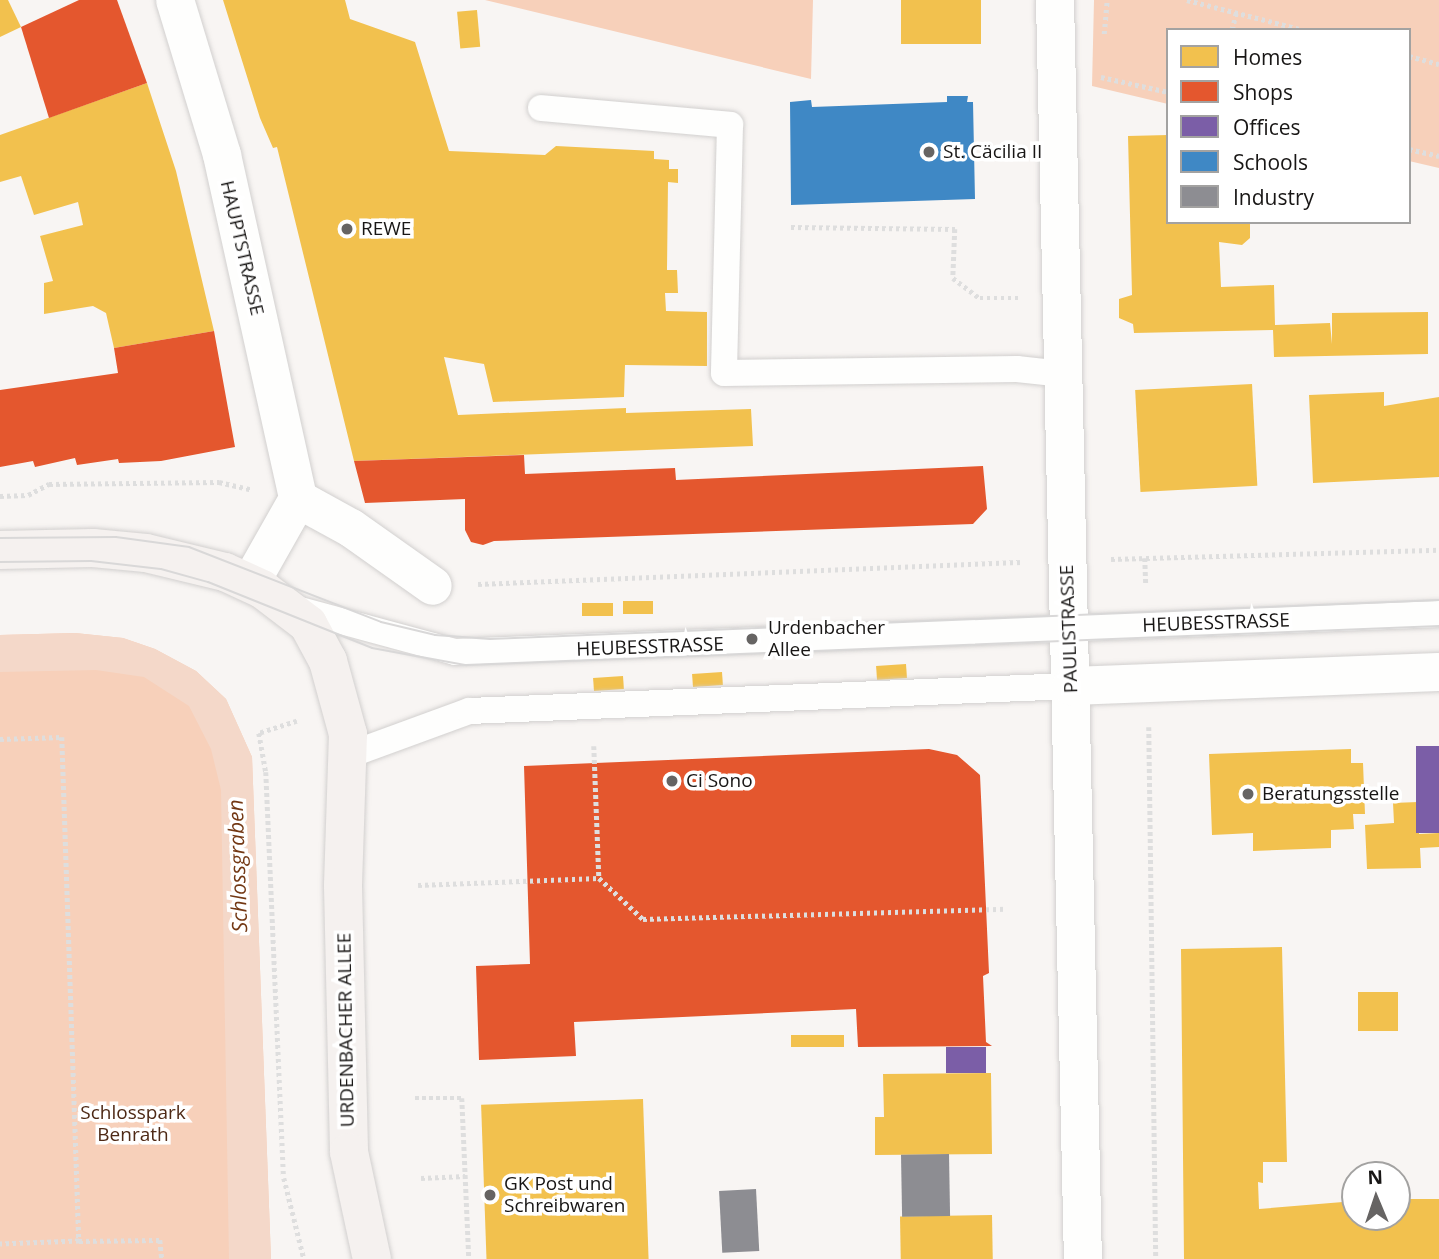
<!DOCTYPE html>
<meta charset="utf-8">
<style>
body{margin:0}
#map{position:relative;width:1439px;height:1259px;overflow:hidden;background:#f8f5f3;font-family:"Open Sans",sans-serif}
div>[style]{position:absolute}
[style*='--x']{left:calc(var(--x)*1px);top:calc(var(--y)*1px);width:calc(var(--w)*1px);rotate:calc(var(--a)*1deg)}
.green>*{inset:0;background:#f7d0ba}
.water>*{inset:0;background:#f4d8c9}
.homes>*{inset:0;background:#f2c14e;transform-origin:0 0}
.shops>*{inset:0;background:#e4572e}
.offices>*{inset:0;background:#7b5ea7;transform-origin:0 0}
.schools>*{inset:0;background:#3f88c5}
.industry>*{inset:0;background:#8d8d92;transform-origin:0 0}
.path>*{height:4.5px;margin-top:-2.25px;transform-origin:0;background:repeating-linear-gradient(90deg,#dedede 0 3.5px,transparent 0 7px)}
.roads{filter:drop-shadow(0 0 2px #d2d0cf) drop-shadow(0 0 2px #d2d0cf)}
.lane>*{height:26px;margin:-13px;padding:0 13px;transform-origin:13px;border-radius:13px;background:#fefefd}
.street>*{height:38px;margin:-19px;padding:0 19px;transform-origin:19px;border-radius:19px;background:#fefefd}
.secondary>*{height:38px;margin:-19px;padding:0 19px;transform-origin:19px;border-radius:19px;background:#f5f1ef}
.tram>*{height:2px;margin:-1px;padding:0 1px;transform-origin:1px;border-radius:1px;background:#d9d8d8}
.dots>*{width:19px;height:19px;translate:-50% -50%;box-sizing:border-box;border:4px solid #fff;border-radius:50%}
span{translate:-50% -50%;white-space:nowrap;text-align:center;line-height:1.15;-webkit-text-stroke:7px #fff;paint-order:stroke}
.poi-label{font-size:19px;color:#181615}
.left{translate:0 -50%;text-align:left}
.street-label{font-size:19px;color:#181615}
.park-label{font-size:19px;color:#4e2915}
.water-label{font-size:21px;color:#733814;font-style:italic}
.legend{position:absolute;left:1166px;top:28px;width:245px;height:196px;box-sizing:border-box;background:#fff;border:2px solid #a3a2a1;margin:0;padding:9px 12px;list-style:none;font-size:21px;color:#181615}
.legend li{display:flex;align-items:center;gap:14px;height:35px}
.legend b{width:35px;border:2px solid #a3a2a1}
.north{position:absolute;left:1341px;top:1161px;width:70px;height:70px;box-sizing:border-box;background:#fff;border:2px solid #a3a2a1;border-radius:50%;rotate:358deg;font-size:19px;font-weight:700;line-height:28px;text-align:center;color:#181615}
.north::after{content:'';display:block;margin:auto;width:24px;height:32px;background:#666463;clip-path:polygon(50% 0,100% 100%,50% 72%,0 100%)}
</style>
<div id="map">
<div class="green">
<i style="clip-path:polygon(485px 0,813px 0,811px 79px)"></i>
<i style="clip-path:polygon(1094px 0,1439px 0,1439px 168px,1409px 161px,1409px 30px,1168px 30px,1168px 104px,1092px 86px)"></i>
<i style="clip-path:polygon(75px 633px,123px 638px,155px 649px,196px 671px,226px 699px,252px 757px,271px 1259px,0 1259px,0 635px)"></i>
</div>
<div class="water">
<i style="clip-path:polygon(75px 633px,123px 638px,155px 649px,196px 671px,226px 699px,252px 757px,271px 1259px,229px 1259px,221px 790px,211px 749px,189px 706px,144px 677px,96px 670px,0 672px,0 635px)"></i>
</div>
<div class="homes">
<i style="clip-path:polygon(0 0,8px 0,21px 27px,0 37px)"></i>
<i style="clip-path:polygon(223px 0,345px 0,350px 19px,415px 42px,449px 151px,545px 155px,556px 146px,654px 151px,654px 159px,669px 160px,669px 169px,678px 169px,678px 183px,668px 182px,667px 270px,677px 270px,678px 293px,665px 293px,666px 311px,707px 312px,707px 366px,625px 365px,624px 397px,493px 402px,484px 364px,444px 357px,458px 415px,626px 408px,626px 413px,751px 409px,753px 446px,354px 461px,277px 147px,273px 148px,260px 118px)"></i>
<i style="left:901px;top:0;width:80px;height:44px"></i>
<i style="left:477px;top:10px;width:37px;height:20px;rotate:85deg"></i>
<i style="clip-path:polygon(147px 83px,176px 171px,214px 331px,114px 348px,106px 313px,93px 306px,44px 314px,44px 283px,53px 281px,40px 236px,83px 225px,78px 202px,34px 215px,21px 176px,0 182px,0 135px)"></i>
<i style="clip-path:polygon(1168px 135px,1168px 222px,1250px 222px,1250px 238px,1242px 245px,1219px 242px,1221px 287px,1274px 285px,1275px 325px,1330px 323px,1332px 344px,1332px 313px,1428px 312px,1428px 354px,1274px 357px,1273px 330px,1134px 333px,1133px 324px,1119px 318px,1119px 299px,1132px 295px,1128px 136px)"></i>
<i style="left:1252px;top:384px;width:102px;height:117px;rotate:87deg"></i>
<i style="clip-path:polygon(1384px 392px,1384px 406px,1439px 397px,1439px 477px,1313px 483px,1309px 395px)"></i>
<i style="left:653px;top:601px;width:13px;height:30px;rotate:90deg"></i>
<i style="left:613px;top:603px;width:13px;height:31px;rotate:90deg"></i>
<i style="left:906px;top:664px;width:14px;height:30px;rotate:86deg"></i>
<i style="left:722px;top:672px;width:13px;height:30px;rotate:86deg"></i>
<i style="left:623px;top:676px;width:13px;height:30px;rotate:86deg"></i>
<i style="clip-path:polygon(1351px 749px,1351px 763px,1363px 763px,1365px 814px,1353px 814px,1354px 829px,1331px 830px,1331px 848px,1253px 851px,1253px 833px,1212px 835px,1209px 754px)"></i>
<i style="clip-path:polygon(1418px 802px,1419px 834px,1439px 833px,1439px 847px,1420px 848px,1421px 868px,1367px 869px,1365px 825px,1394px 823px,1393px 803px)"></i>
<i style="clip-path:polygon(1282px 947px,1287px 1162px,1263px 1162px,1263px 1183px,1258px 1182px,1259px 1209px,1355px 1201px,1355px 1217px,1397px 1217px,1397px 1199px,1439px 1199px,1439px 1259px,1184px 1259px,1181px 949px)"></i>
<i style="left:1398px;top:992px;width:39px;height:40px;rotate:90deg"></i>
<i style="left:844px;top:1035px;width:12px;height:53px;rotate:90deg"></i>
<i style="clip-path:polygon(991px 1073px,992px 1154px,875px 1155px,875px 1117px,884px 1117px,883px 1074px)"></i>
<i style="left:643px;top:1099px;width:160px;height:162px;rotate:88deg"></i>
<i style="left:992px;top:1215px;width:44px;height:92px;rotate:89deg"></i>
</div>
<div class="shops">
<i style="clip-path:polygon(79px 0,117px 0,147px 83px,49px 118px,21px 27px)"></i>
<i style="clip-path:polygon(214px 331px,235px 447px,161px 461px,119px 463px,118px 459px,77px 465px,75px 458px,35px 467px,33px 461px,0 467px,0 390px,118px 373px,114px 348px)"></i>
<i style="clip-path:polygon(524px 455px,525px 474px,675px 468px,676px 480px,983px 466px,987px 509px,973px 524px,494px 541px,483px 545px,471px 542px,465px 530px,465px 499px,365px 503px,354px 461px)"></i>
<i style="clip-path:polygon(929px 749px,957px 755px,980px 775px,989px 973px,983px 976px,986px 1042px,992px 1046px,858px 1047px,856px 1009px,574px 1022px,576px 1056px,479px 1060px,476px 966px,530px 964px,524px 766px)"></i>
</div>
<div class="offices">
<i style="left:1439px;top:746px;width:87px;height:23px;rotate:90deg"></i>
<i style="left:986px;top:1047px;width:26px;height:40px;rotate:90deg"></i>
</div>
<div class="schools">
<i style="clip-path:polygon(947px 96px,968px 96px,967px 102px,973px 102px,975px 199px,791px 205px,790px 102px,811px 100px,812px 107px,947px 102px)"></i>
</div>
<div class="industry">
<i style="left:949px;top:1154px;width:62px;height:48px;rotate:89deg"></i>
<i style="left:756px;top:1189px;width:62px;height:37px;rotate:87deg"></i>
</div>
<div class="path">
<i style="--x:1187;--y:0;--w:121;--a:14.4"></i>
<i style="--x:1232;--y:30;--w:17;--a:-77"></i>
<i style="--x:1104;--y:34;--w:34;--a:-85"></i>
<i style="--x:1409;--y:56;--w:31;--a:15"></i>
<i style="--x:1101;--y:77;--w:69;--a:12.6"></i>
<i style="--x:1409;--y:149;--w:31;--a:13"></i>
<i style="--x:791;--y:227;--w:164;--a:0.7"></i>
<i style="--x:955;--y:229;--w:49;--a:92.3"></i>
<i style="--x:953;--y:278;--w:34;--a:37"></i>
<i style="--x:980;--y:298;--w:38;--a:0"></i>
<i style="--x:0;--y:496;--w:28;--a:-2"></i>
<i style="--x:28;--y:495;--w:24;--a:-28"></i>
<i style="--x:49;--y:484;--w:170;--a:-0.7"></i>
<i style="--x:219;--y:482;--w:32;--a:13"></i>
<i style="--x:1145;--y:558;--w:27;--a:88"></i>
<i style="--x:1111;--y:559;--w:328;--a:-1.6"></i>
<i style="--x:478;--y:584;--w:544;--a:-2.32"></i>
<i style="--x:297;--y:721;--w:40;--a:162"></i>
<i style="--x:259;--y:733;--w:40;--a:80"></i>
<i style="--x:266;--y:772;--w:406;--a:87.5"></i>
<i style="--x:284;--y:1178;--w:83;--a:76.1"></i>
<i style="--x:1149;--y:727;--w:532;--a:89.25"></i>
<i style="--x:0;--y:739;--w:62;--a:-1.8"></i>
<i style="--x:62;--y:737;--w:504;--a:88.07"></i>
<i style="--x:79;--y:1241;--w:79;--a:177.8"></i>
<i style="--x:594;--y:746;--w:132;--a:87.8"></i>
<i style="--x:418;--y:885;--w:181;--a:-2.2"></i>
<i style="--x:599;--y:878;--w:60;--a:43"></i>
<i style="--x:643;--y:919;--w:363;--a:-1.6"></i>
<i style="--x:415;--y:1098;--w:47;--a:0"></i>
<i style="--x:462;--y:1098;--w:161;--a:87.5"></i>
<i style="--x:421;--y:1178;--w:44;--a:-2.6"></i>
<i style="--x:79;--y:1241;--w:81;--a:-0.7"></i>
<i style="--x:160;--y:1240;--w:19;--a:84"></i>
</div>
<div class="roads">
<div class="lane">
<i style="--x:541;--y:108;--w:190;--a:5.1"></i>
<i style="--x:730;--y:125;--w:248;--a:91.4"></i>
<i style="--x:724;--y:373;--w:293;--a:-0.8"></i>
<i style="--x:1017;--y:369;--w:45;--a:6.3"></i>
<i style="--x:293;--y:608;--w:168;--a:15.2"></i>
<i style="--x:455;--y:652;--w:985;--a:-2.21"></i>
<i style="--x:349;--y:755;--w:128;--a:-20.1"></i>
<i style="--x:469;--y:711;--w:603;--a:-2.38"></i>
</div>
<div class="street">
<i style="--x:175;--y:0;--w:162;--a:73.1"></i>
<i style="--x:222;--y:155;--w:352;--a:77.5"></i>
<i style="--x:298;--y:499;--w:95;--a:119.5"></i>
<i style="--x:1055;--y:0;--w:1259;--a:88.73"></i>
<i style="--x:298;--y:499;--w:60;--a:28.7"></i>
<i style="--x:351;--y:528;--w:100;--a:35.3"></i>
<i style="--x:1071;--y:686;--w:368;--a:-2.2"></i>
</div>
<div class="secondary">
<i style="--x:0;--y:550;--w:93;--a:-1.2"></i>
<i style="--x:93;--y:548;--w:53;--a:5.4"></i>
<i style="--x:146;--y:553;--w:81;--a:13.5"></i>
<i style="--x:225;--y:572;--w:41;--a:24.7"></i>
<i style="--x:262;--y:589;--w:58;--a:37.3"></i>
<i style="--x:308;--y:624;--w:42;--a:61.6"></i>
<i style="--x:328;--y:661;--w:76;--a:74.7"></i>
<i style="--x:348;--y:734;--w:152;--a:91.9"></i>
<i style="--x:343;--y:886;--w:266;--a:88.7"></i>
<i style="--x:349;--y:1152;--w:109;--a:77.9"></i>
</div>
</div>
<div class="tram">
<i style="--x:0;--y:538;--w:116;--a:-0.5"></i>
<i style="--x:116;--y:537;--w:74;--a:7.8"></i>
<i style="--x:189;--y:547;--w:206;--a:21.3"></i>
<i style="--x:381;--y:622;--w:56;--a:13.5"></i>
<i style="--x:435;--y:635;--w:55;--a:4.2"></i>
<i style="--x:490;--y:639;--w:950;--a:-2.35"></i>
<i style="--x:0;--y:562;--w:91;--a:-0.6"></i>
<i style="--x:91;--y:561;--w:70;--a:6.5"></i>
<i style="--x:161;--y:569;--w:49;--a:15.5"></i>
<i style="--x:208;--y:582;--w:177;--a:21.9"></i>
<i style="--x:372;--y:648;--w:96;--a:10.3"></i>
<i style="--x:466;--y:665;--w:974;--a:-2.3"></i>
</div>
<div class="dots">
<i style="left:929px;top:152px;background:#666463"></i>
<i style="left:347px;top:229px;background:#666463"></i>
<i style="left:752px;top:639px;background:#666463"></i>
<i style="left:672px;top:781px;background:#666463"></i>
<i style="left:1248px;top:794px;background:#666463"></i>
<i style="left:490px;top:1195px;background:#666463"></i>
</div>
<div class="poi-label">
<span class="left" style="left:943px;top:152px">St. Cäcilia II</span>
<span class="left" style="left:361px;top:229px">REWE</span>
<span class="left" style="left:768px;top:639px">Urdenbacher<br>Allee</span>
<span class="left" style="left:686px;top:781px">Ci Sono</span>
<span class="left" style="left:1262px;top:794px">Beratungsstelle</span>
<span class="left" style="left:504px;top:1195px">GK Post und<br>Schreibwaren</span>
</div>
<div class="street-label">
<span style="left:242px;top:248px;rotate:77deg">HAUPTSTRASSE</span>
<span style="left:1216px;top:623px;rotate:-2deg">HEUBESSTRASSE</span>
<span style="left:1069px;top:629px;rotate:-92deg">PAULISTRASSE</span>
<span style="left:650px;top:647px;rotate:-2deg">HEUBESSTRASSE</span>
<span style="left:346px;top:1030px;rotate:-91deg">URDENBACHER ALLEE</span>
</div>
<div class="park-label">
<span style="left:133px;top:1124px">Schlosspark<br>Benrath</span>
</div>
<div class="water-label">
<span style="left:237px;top:866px;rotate:-92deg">Schlossgraben</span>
</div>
<ul class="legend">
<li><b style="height:19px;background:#f2c14e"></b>Homes</li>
<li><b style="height:19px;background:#e4572e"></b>Shops</li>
<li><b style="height:19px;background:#7b5ea7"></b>Offices</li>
<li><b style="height:19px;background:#3f88c5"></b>Schools</li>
<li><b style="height:19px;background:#8d8d92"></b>Industry</li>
</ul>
<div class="north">N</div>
</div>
